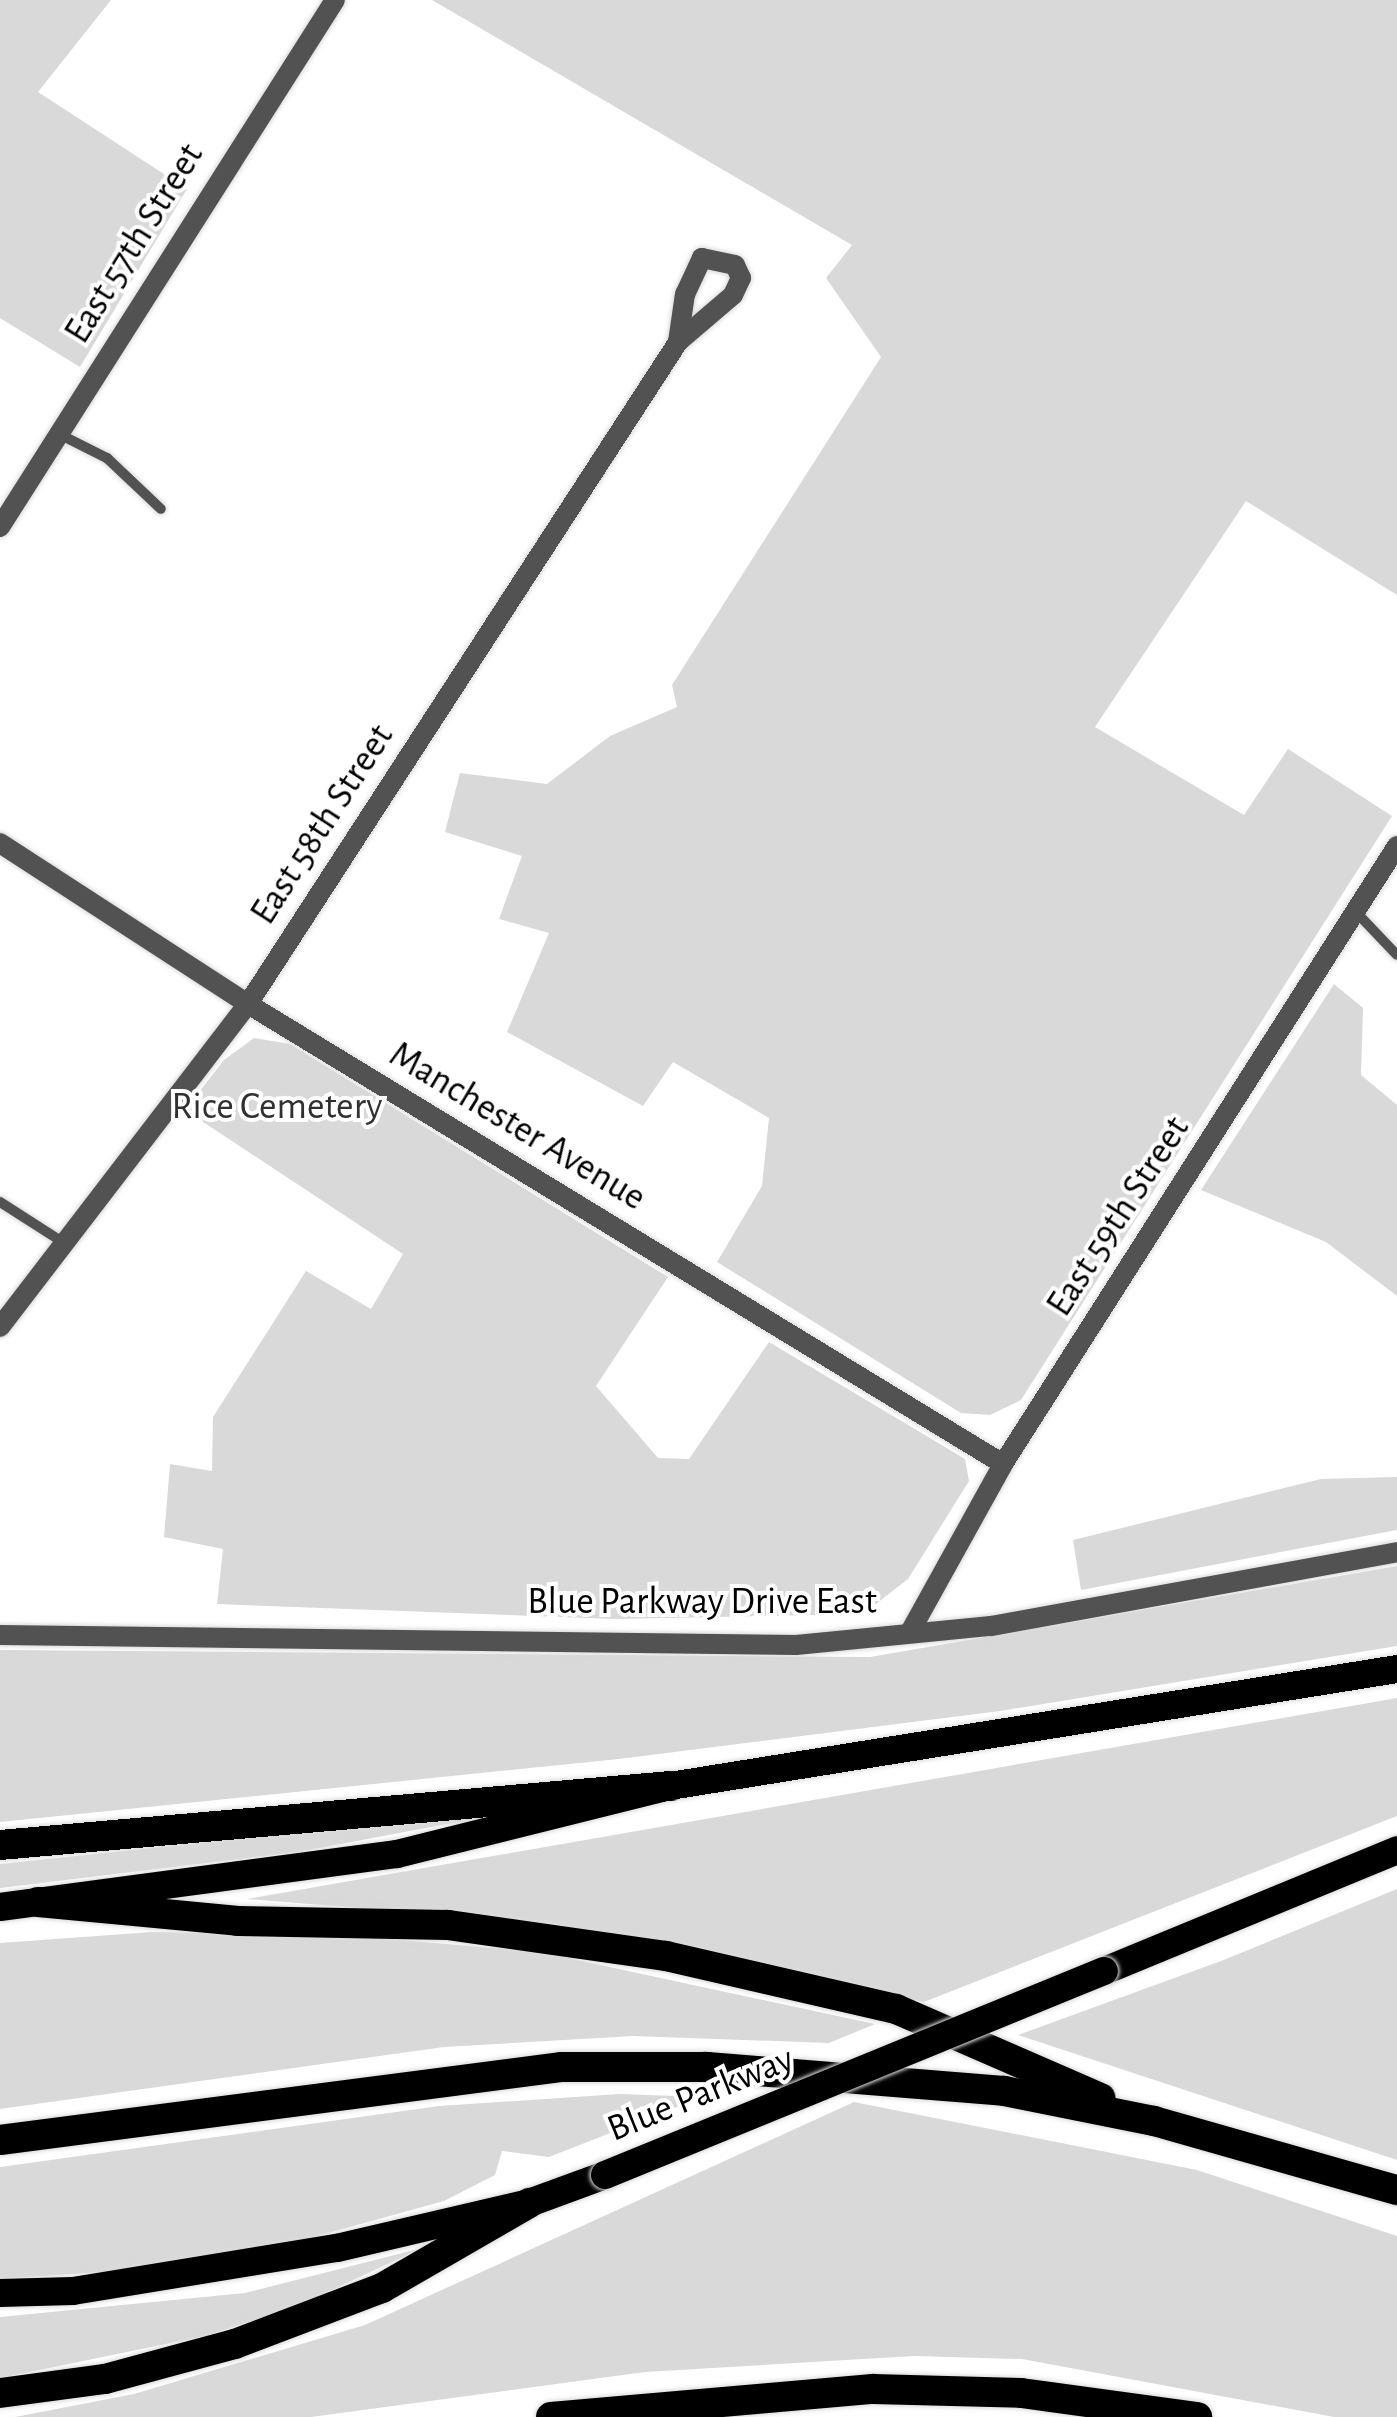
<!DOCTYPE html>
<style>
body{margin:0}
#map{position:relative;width:1397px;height:2417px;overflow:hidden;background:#fff;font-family:"Alegreya Sans",sans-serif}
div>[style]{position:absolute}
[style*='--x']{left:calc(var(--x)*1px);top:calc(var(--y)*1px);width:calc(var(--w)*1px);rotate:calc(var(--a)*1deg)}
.green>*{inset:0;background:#d9d9d9}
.roads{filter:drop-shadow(0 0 2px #dbdbdb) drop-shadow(0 0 2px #dbdbdb)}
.service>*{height:10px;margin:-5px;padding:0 5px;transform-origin:5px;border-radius:5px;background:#525252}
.minor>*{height:20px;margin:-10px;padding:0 10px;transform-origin:10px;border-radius:10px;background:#525252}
.trunk>*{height:28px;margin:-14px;padding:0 14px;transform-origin:14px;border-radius:14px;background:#000}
.motorway>*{height:30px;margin:-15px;padding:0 15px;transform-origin:15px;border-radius:15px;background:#000}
.bridges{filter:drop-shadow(0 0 2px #dbdbdb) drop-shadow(0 0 2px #dbdbdb)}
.trunk-bridge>*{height:28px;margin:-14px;padding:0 14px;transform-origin:14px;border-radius:14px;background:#000}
span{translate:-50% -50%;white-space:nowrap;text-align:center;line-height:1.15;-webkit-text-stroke:8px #fff;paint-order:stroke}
.street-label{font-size:38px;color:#000}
.park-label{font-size:38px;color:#303030}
</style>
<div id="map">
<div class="green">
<i style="clip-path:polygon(0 0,111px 0,38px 92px,187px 189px,80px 367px,0 318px)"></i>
<i style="clip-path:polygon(432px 0,1397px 0,1397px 595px,1246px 501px,1095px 727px,1244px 815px,1288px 749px,1392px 816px,1021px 1400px,990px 1415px,961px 1413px,717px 1262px,762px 1186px,769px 1118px,673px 1062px,643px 1106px,507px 1032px,549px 933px,499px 919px,522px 856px,445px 832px,460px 773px,547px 784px,610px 736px,677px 707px,672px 685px,881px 357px,826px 278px,852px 245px)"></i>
<i style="clip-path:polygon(1334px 984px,1363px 1008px,1361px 1075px,1397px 1105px,1397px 1296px,1326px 1242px,1201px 1190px)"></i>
<i style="clip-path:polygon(254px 1038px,290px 1044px,668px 1277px,596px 1386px,658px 1458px,689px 1459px,769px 1342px,965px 1459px,969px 1481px,908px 1579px,863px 1614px,615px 1619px,217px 1604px,223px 1549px,164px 1537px,170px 1464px,212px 1471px,213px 1417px,306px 1271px,371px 1309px,403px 1254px,185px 1110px,224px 1060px)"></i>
<i style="clip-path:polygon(1397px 1477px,1397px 1530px,1081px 1590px,1073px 1540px,1321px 1479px)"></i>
<i style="clip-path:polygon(1397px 1566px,1397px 1646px,1000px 1711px,619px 1759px,0 1822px,0 1650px,870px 1657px)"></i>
<i style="clip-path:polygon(1397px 1698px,1397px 1816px,924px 2002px,555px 1924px,247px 1899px)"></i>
<i style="clip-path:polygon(538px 1807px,298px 1852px,0 1888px,0 1864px)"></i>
<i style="clip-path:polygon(1397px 1889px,1397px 2160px,1018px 2035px,1221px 1961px)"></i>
<i style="clip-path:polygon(152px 1932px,343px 1935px,540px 1952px,875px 2024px,829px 2043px,633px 2036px,444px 2047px,0 2109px,0 1943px)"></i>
<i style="clip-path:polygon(620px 2094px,702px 2097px,549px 2157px,502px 2151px,495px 2175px,444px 2201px,310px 2238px,103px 2272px,0 2279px,0 2167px,439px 2106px)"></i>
<i style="clip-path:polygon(854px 2102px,1197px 2170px,1397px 2236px,1397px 2417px,1334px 2417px,1022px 2359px,914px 2356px,645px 2372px,311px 2417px,15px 2417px,134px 2394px,365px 2325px)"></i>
<i style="clip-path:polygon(422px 2248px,295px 2307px,205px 2336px,0 2378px,0 2317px,245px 2293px)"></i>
</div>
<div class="roads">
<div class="service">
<i style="--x:59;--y:434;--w:54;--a:26.6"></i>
<i style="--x:107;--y:458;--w:74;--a:43.4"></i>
<i style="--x:1356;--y:912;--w:59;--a:46.4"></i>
<i style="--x:0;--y:1202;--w:76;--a:32.6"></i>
</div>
<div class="minor">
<i style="--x:0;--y:527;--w:624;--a:-57.56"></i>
<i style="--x:0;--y:843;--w:296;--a:33"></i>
<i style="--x:248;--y:1004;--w:884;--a:31.35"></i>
<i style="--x:0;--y:1327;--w:407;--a:-52.5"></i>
<i style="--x:248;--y:1004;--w:789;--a:-56.99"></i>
<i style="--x:678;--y:342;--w:72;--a:-40.5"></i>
<i style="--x:733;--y:295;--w:19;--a:-65"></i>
<i style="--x:741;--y:278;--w:14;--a:-115"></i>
<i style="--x:735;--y:265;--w:34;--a:-168"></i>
<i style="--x:702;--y:258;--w:40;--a:115"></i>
<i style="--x:685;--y:294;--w:49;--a:98.3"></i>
<i style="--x:910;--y:1632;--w:192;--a:-61"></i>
<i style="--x:1003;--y:1464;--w:733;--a:-57.48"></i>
<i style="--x:0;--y:1635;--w:796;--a:0.72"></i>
<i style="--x:796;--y:1645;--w:196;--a:-5.6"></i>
<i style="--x:991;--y:1626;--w:413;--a:-10.3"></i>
</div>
<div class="trunk">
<i style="--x:0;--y:1907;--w:401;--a:-7.6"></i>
<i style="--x:397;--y:1854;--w:281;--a:-14"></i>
<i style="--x:670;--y:1786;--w:736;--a:-9.14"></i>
<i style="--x:1104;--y:1971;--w:317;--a:-22.4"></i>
<i style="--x:0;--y:2293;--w:73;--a:-1.6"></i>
<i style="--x:73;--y:2291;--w:267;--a:-9.3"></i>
<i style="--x:337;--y:2248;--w:197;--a:-13.2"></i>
<i style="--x:529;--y:2203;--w:81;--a:-20.2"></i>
</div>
<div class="motorway">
<i style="--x:0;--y:1845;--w:673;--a:-5.03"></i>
<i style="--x:38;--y:1902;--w:201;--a:5.4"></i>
<i style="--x:238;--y:1921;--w:210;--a:1.1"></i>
<i style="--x:448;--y:1925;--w:220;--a:8.1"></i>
<i style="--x:666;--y:1956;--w:236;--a:13"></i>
<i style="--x:896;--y:2009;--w:223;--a:23.5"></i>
<i style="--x:0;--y:2140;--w:567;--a:-7.4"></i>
<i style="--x:562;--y:2067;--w:145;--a:0"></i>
<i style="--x:707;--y:2067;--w:298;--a:4.6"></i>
<i style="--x:1004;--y:2091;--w:153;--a:11.3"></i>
<i style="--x:1154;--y:2121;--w:253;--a:15.9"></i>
<i style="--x:0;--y:2393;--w:106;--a:-7.6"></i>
<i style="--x:105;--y:2379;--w:135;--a:-15.1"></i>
<i style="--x:235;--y:2344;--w:157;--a:-20.9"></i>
<i style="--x:382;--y:2288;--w:170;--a:-30"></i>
<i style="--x:551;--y:2417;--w:323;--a:-5"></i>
<i style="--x:873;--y:2389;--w:148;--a:1.5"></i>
<i style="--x:1021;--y:2393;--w:178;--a:7.8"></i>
</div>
</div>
<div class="bridges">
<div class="trunk-bridge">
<i style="--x:605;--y:2175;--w:539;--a:-22.24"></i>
</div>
</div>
<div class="street-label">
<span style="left:135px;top:244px;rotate:-58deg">East 57th Street</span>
<span style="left:323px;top:825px;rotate:-57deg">East 58th Street</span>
<span style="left:517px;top:1127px;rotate:31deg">Manchester Avenue</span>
<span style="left:1119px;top:1217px;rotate:-57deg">East 59th Street</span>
<span style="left:702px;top:1603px">Blue Parkway Drive East</span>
<span style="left:701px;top:2095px;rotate:-22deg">Blue Parkway</span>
</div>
<div class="park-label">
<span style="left:277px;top:1108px">Rice Cemetery</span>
</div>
</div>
